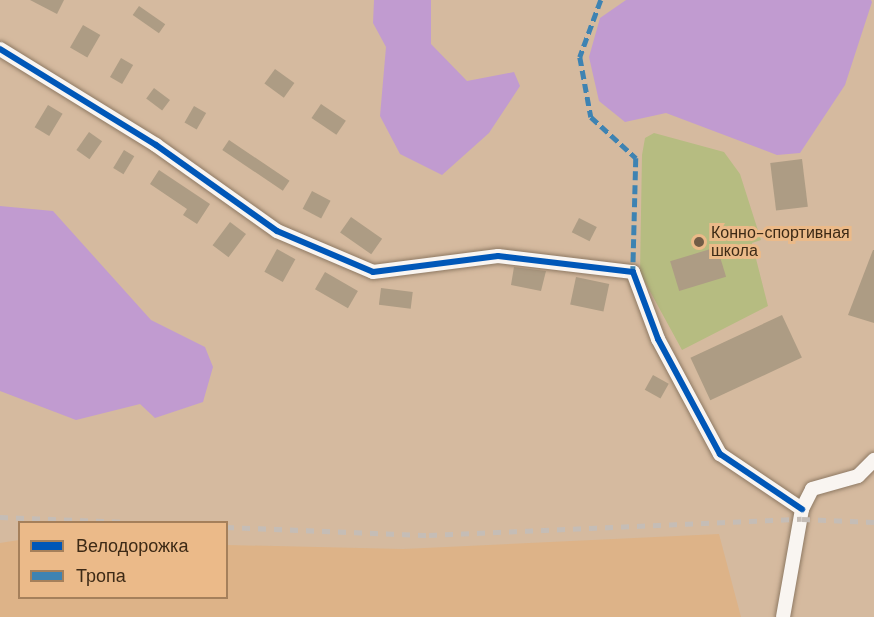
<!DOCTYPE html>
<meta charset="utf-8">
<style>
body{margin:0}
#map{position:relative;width:874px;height:617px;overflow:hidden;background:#d5ba9f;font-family:"DM Sans",sans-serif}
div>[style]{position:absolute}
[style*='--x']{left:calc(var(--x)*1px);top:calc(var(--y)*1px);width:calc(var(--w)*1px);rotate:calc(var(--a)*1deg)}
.built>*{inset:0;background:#ddb388}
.green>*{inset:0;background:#b6bc81}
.water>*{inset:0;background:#c19bd0}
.building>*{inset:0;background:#ad9c84;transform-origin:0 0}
.roads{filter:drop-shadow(0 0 2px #8e7963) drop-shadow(0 0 2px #8e7963)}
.street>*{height:14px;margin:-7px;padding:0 7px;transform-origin:7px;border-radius:7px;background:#f9f5f1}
.rail>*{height:4.5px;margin-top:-2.25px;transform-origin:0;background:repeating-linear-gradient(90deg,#c5bdb6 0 8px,transparent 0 16px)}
.quiet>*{height:4.5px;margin-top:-2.25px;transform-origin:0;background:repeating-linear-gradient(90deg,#3e83b2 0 9px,transparent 0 13.5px)}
.cycleway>*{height:6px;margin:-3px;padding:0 3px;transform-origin:3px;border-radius:3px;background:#0057b8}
.dots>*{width:16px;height:16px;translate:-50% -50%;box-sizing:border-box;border:3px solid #ebba89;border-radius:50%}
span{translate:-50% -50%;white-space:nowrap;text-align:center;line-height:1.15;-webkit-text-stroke:6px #ebba89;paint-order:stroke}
.poi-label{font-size:16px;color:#3d2a16}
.left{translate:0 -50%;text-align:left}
.legend{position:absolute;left:18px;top:521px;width:210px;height:78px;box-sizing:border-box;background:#ebba89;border:2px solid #a5805b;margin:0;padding:8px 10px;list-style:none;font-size:18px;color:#3d2a16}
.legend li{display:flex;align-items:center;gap:12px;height:30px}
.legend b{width:30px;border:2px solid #a5805b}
</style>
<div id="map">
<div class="built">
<i style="clip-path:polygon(719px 534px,741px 617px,0 617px,0 543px,19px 540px,20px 598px,226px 598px,227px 545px,403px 549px)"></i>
</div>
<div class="green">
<i style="clip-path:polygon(654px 133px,724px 152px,740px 174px,761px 240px,752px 243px,768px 306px,682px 350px,640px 273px,642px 155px,645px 138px)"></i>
</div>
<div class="water">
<i style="clip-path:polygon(374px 0,431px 0,431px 44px,467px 81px,514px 72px,520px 86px,489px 133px,442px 175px,400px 154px,380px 116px,386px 47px,373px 23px)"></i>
<i style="clip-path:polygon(626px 0,871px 0,872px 2px,845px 85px,800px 153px,777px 155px,666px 113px,625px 122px,599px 101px,589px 57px,600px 18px)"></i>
<i style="clip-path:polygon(0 206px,53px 211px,151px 320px,205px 347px,213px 367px,203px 402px,155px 418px,140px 404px,76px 420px,0 391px)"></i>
</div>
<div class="building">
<i style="clip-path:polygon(30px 0,64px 0,57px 14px)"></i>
<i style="left:139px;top:6px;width:32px;height:11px;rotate:35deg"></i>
<i style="left:83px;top:25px;width:20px;height:26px;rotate:30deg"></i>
<i style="left:121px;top:58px;width:14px;height:22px;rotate:30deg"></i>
<i style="left:275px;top:69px;width:24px;height:18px;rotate:36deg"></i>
<i style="left:154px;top:88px;width:20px;height:13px;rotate:37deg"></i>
<i style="left:321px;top:104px;width:30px;height:17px;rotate:34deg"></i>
<i style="left:48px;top:105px;width:17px;height:26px;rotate:31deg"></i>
<i style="left:194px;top:106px;width:14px;height:19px;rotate:30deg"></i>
<i style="left:89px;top:132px;width:16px;height:22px;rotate:35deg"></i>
<i style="left:229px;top:140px;width:73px;height:12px;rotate:34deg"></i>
<i style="left:124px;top:150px;width:12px;height:21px;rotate:31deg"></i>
<i style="left:802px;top:159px;width:48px;height:32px;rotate:83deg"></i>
<i style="clip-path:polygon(159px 170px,210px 204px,197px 224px,183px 215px,187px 209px,150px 184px)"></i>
<i style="left:312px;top:191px;width:21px;height:20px;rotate:28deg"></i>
<i style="left:351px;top:217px;width:38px;height:19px;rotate:35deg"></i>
<i style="left:579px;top:218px;width:20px;height:16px;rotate:27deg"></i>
<i style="left:230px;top:222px;width:20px;height:29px;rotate:37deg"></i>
<i style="left:717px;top:247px;width:31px;height:49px;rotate:73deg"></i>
<i style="left:277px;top:249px;width:21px;height:26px;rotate:29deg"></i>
<i style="clip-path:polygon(873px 250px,874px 250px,874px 323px,848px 315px)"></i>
<i style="clip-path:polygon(514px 267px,546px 271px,541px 291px,511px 285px)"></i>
<i style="left:325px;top:272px;width:38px;height:20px;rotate:30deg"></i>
<i style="left:576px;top:277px;width:34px;height:28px;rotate:12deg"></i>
<i style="left:381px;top:288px;width:32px;height:17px;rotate:7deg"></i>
<i style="left:782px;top:315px;width:47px;height:101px;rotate:65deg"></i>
<i style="left:653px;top:375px;width:18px;height:17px;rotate:29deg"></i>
</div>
<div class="roads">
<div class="street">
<i style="--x:0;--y:49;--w:183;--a:31.6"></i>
<i style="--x:156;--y:145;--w:148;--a:35.4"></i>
<i style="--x:277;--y:231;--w:104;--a:23.1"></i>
<i style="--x:373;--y:272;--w:126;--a:-7.3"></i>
<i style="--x:498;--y:256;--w:136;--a:6.8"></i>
<i style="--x:633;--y:272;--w:72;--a:69.5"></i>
<i style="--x:658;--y:339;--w:131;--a:61.7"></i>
<i style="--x:720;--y:454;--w:99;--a:33.9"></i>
<i style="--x:783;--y:617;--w:110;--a:-80"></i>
<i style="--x:802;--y:509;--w:22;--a:-63"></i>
<i style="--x:812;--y:489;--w:48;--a:-15.8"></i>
<i style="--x:858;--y:476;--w:23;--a:-45"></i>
</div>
</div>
<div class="rail">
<i style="--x:0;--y:517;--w:128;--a:2.2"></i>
<i style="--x:226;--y:527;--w:203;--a:2.3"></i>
<i style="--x:429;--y:535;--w:373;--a:-2.5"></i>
<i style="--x:802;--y:519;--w:72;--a:2.4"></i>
</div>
<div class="quiet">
<i style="--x:601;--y:0;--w:61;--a:110.2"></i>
<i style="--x:580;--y:57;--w:61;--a:79.6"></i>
<i style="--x:591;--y:117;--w:61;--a:42.3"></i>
<i style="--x:636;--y:158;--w:114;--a:91.5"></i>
</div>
<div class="cycleway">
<i style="--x:0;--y:49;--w:183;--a:31.6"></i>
<i style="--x:156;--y:145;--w:148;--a:35.4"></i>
<i style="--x:277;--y:231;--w:104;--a:23.1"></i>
<i style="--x:373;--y:272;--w:126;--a:-7.3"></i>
<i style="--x:498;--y:256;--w:136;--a:6.8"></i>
<i style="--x:633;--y:272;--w:72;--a:69.5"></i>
<i style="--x:658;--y:339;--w:131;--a:61.7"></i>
<i style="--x:720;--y:454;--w:99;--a:33.9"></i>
</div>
<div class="dots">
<i style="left:699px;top:242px;background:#725c46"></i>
</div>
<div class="poi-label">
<span class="left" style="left:711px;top:242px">Конно-спортивная<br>школа</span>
</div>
<ul class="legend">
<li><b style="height:8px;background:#0057b8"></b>Велодорожка</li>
<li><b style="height:8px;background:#3e83b2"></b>Тропа</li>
</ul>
</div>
